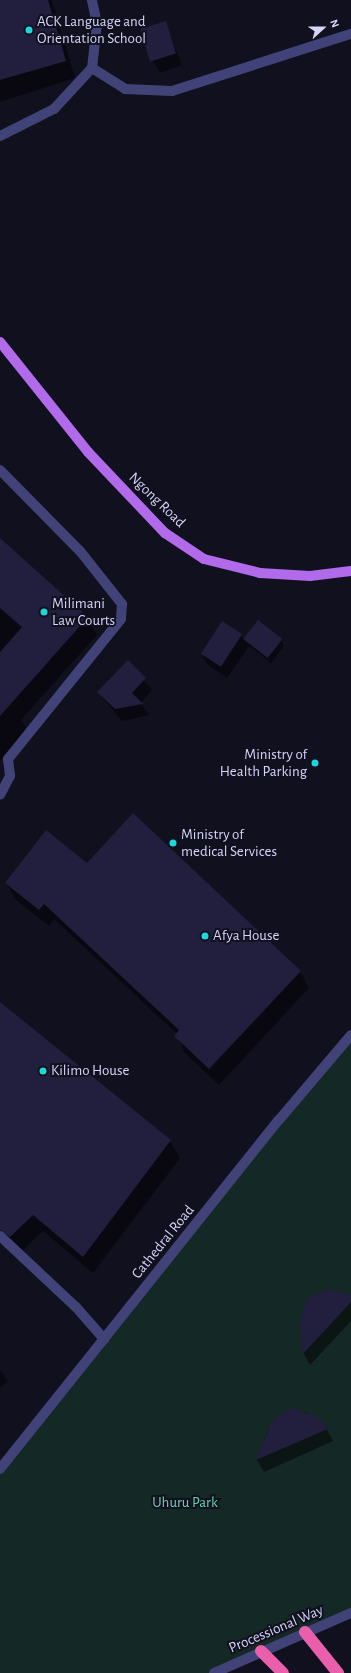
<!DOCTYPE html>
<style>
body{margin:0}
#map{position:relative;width:351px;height:1673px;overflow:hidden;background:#11101f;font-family:"Alegreya Sans",sans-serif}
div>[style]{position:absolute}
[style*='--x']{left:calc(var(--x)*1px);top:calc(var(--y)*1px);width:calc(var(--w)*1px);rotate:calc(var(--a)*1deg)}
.green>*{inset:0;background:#142826}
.shadow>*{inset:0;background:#0007}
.building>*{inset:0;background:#221e3e;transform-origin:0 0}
.minor>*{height:10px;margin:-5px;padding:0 5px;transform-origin:5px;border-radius:5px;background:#414378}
.major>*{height:10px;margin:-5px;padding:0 5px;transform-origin:5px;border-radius:5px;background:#b06aea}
.highway>*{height:12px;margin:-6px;padding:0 6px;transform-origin:6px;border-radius:6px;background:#e95fac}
.dots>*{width:11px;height:11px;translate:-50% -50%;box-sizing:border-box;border:2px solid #11101f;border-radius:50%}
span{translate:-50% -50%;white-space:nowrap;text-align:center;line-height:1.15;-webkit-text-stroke:4px #11101f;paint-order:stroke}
.poi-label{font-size:15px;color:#d5d4f9}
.left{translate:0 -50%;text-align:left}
.right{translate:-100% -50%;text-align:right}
.street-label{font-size:15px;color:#d5d4f9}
.park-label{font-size:15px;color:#6acfae}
.north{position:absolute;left:303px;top:8px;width:40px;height:40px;-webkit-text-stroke:3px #11101f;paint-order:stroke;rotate:69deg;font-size:11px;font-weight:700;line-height:16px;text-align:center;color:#d5d4f9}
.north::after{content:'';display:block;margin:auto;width:14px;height:18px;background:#d5d4f9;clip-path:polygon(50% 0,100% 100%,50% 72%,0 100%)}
</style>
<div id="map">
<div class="green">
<i style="clip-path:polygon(351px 1036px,351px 1613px,214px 1673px,0 1673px,0 1469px)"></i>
</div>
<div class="shadow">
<i style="clip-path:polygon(0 0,52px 0,75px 78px,0 102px)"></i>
<i style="clip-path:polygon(165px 23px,182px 65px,160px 73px,153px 61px)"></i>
<i style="clip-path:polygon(0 540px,87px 618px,97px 635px,21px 720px,28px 731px,0 761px)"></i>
<i style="clip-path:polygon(222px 622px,244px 639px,281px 640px,284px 646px,271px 663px,249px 646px,227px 678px,208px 665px,201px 653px)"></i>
<i style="clip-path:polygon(128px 661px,152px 690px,141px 703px,149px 715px,122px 721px,98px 692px)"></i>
<i style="clip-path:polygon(87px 864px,300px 971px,309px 988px,219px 1085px,184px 1052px,177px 1034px,54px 919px,49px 926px,15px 899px,6px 883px)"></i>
<i style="clip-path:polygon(0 1003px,170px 1141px,180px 1158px,93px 1273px,43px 1231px,20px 1253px,0 1234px)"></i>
<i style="clip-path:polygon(351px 1297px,351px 1321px,310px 1365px,304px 1354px,301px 1323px)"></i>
<i style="clip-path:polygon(0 1370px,8px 1381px,0 1388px)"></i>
<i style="clip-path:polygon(286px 1411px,306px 1412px,327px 1430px,333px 1441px,264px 1472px,257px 1460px,267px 1432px)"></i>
</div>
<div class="building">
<i style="clip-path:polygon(0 0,48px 0,66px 61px,0 80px)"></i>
<i style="left:166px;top:21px;width:34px;height:27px;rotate:73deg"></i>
<i style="clip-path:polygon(0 538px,88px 617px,0 716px,0 652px,22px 627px,0 608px)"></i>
<i style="left:258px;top:620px;width:31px;height:24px;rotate:38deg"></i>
<i style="left:222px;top:621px;width:24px;height:39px;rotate:33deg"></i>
<i style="clip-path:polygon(128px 660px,146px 678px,132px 693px,143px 704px,115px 709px,97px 692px)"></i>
<i style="clip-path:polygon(133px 813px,301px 971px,209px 1069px,174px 1036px,179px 1030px,44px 904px,39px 910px,5px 883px,46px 830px,87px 863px)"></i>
<i style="clip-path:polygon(0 1002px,171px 1140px,83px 1257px,33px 1215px,10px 1237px,0 1230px)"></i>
<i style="clip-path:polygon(329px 1289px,351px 1295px,351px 1302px,303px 1354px,300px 1323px,304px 1305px,311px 1296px)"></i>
<i style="clip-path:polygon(296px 1409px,317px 1417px,328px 1429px,256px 1460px,271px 1423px,286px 1410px)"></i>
</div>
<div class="minor">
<i style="--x:92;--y:68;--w:39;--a:32"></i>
<i style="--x:125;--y:89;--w:47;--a:2.4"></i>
<i style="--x:172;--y:91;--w:188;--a:-17.7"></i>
<i style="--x:0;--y:136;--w:60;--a:-26.6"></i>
<i style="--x:54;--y:109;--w:56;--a:-47.2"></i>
<i style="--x:92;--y:68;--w:44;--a:-83.5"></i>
<i style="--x:97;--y:24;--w:25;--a:-102"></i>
<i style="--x:0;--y:470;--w:114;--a:45.4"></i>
<i style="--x:80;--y:551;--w:68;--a:51.6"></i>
<i style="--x:122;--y:604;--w:15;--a:94"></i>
<i style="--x:121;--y:619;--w:180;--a:128.9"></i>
<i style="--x:8;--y:759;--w:17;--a:83"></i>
<i style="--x:10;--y:776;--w:21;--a:118"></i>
<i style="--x:0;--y:1236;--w:104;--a:43.1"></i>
<i style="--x:76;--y:1307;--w:43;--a:48.8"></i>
<i style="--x:0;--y:1469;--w:447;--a:-51.4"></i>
<i style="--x:279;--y:1120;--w:111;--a:-49.7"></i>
<i style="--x:214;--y:1673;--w:150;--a:-23.7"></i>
</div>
<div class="major">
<i style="--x:0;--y:342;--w:141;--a:51.3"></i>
<i style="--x:88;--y:452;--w:112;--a:46.5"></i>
<i style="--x:165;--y:533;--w:47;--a:33.7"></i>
<i style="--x:204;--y:559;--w:58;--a:14"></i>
<i style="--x:260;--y:573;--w:50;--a:3.4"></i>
<i style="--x:310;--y:576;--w:41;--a:-7"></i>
</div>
<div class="highway">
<i style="--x:305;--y:1632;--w:53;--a:51.2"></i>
<i style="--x:261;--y:1651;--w:31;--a:45"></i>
</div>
<div class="dots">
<i style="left:29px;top:30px;background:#1ed7db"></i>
<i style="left:44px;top:612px;background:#1ed7db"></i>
<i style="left:315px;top:763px;background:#1ed7db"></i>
<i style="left:173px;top:843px;background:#1ed7db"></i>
<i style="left:205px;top:936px;background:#1ed7db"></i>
<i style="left:43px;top:1071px;background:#1ed7db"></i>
</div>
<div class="poi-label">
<span class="left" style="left:37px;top:30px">ACK Language and<br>Orientation School</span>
<span class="left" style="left:52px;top:612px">Milimani<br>Law Courts</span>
<span class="right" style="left:307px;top:763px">Ministry of<br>Health Parking</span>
<span class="left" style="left:181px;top:843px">Ministry of<br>medical Services</span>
<span class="left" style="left:213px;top:936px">Afya House</span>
<span class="left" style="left:51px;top:1071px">Kilimo House</span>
</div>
<div class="street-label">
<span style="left:157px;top:500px;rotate:44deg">Ngong Road</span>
<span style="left:163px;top:1242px;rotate:-51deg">Cathedral Road</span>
<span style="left:276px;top:1629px;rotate:-23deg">Processional Way</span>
</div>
<div class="park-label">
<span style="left:185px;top:1503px">Uhuru Park</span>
</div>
<div class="north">N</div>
</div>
